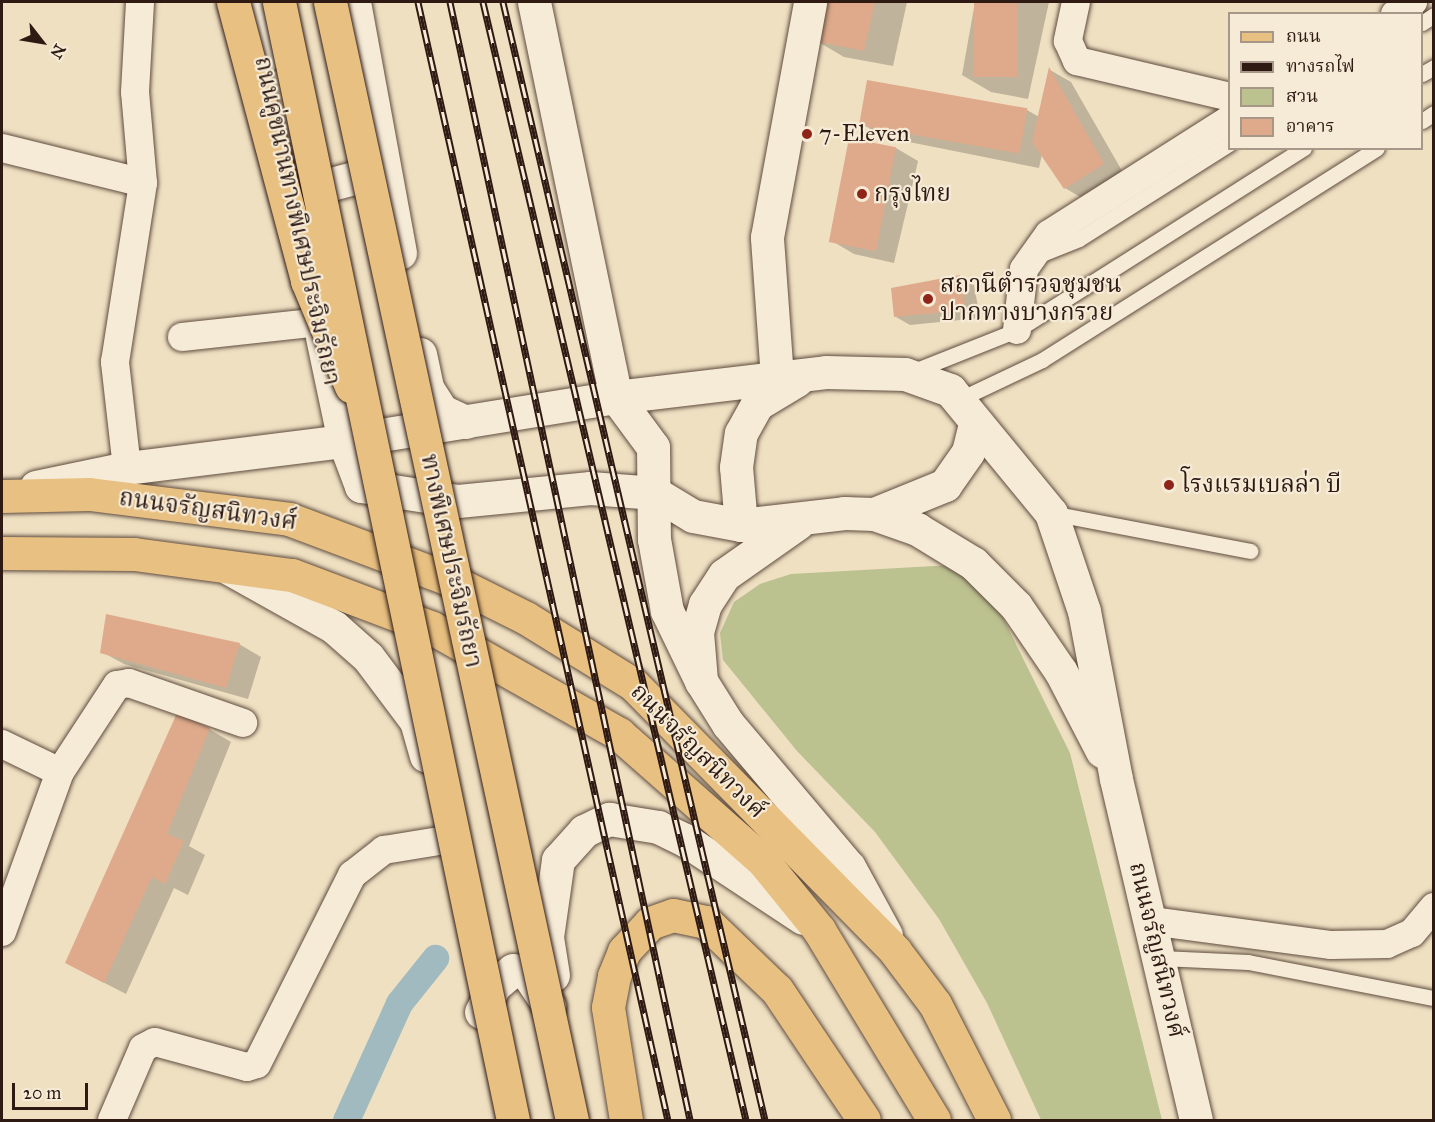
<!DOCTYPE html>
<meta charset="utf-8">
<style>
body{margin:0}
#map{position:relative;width:1435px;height:1122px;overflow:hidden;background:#efe0c2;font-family:"IM FELL Great Primer","Noto Serif Thai",serif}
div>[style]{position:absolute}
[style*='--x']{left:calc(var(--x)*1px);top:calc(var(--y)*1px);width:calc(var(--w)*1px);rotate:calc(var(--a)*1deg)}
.green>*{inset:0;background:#bcc190}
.shadow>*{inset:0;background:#0003}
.canal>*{height:27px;margin:-13.5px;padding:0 13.5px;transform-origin:13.5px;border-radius:13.5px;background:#a0babf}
.building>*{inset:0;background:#deaa8b;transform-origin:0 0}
.roads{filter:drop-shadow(0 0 2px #5f4c3f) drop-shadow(0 0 2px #5f4c3f)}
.lane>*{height:15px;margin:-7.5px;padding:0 7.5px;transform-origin:7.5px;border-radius:7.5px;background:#f5ebd7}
.street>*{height:28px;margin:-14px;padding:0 14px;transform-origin:14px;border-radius:14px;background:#f5ebd7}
.secondary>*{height:33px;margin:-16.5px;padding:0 16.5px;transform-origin:16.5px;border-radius:16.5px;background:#f5ebd7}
.primary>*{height:33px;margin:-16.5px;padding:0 16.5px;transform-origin:16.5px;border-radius:16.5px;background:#e8c081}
.highway>*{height:33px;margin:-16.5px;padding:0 16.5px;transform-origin:16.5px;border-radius:16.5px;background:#e8c081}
.rail>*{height:7px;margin-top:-3.5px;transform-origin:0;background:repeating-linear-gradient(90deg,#f5ebd7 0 14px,#2f1a13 0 28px);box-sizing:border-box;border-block:2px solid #2f1a13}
.bridges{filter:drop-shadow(0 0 2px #2f1a13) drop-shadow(0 0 2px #2f1a13)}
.highway-bridge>*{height:33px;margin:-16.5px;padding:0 16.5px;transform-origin:16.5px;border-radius:16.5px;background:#e8c081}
.dots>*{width:16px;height:16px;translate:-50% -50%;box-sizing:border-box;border:3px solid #f5ebd7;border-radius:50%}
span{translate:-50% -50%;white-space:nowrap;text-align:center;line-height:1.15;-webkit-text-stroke:4.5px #f5ebd7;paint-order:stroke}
.poi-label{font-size:24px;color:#2f1a13}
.left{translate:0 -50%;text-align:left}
.street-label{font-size:24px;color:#2f1a13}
.frame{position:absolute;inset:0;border:3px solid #2f1a13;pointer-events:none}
.legend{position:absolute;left:1228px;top:12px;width:195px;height:138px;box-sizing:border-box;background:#f5ebd7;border:2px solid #a69789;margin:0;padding:8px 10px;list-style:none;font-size:18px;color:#2f1a13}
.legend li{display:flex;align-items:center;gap:12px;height:30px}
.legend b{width:30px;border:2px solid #a69789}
.north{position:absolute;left:12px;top:12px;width:60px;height:60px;-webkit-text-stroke:4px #f5ebd7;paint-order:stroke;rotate:121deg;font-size:16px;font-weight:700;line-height:24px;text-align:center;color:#2f1a13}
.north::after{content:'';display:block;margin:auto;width:21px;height:27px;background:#2f1a13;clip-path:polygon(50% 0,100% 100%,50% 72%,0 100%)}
.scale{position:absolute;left:12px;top:1083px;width:76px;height:27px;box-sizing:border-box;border:3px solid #2f1a13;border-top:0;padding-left:8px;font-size:18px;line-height:21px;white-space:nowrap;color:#2f1a13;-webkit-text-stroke:4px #f5ebd7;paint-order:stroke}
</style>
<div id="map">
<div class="green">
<i style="clip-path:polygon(952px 565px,985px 593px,1003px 618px,1070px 753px,1162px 1120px,1041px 1120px,987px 1003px,939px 919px,875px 832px,797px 751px,723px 660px,720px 633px,734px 602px,760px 584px,791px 574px)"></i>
</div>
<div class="shadow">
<i style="clip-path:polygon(823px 2px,907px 2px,893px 66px,844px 57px,815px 40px)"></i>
<i style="clip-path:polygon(975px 2px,1049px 2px,1028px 99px,991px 92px,962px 75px)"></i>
<i style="clip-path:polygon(1050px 70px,1071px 82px,1125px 176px,1087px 201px,1065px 188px,1042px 154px,1039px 168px,884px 137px,862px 124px,1027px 110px,1039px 117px)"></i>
<i style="clip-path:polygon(850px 139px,896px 148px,918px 161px,894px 263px,854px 254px,832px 241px)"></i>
<i style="clip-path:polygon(959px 276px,974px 285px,980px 318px,910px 325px,896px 317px)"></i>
<i style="clip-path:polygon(239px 644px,261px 657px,248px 699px,124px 664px,102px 652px)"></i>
<i style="clip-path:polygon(209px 729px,231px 742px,189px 846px,205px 855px,188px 895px,174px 888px,126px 994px,89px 975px)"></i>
</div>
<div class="canal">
<i style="--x:346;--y:1120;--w:128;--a:-65.6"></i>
<i style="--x:399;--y:1003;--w:58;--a:-51.3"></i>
</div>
<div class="building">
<i style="clip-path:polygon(821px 2px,875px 2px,864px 51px,813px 41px)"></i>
<i style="left:974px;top:2px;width:43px;height:75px"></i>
<i style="clip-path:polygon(1049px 67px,1104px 164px,1064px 189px,1032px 142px)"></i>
<i style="left:867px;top:80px;width:163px;height:46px;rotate:10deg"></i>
<i style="left:849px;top:138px;width:48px;height:106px;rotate:11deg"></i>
<i style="clip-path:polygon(960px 275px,966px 310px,894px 317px,891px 288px)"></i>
<i style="clip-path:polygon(106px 614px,240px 643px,226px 688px,100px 653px)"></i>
<i style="clip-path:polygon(177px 713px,210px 728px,167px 834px,184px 841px,165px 884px,152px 877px,104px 983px,65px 963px)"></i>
</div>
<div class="roads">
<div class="lane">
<i style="--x:1422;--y:23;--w:14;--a:-34"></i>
<i style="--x:1422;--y:74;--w:14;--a:-30"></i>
<i style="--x:1422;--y:121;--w:14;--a:-34"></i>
<i style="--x:1034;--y:257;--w:48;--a:-21.8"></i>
<i style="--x:1079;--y:239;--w:179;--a:-32.4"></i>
<i style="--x:909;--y:373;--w:116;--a:-21.7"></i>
<i style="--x:1017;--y:330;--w:340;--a:-32.4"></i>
<i style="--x:960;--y:399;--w:91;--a:-25.4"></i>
<i style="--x:1042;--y:360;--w:396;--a:-32.3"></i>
<i style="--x:1051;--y:513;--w:203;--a:10.8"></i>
<i style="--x:1161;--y:958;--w:87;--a:2.6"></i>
<i style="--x:1248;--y:962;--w:189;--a:11"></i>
</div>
<div class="street">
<i style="--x:1076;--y:2;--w:40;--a:102"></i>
<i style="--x:1068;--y:41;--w:22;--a:66"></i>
<i style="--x:1077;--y:61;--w:157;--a:13.2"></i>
<i style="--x:1395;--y:14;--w:22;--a:-34"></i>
<i style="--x:2;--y:148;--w:145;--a:13.9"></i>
<i style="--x:1017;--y:330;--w:61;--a:-83.5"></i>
<i style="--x:1024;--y:269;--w:43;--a:-54.5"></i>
<i style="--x:1049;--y:234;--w:214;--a:-32.4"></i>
<i style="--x:182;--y:337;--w:138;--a:-6.2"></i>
<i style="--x:127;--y:468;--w:107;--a:-96.5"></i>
<i style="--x:115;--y:362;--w:181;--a:-81.1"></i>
<i style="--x:143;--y:183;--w:91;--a:-95"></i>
<i style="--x:135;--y:92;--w:90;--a:-86.8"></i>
<i style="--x:2;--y:744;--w:64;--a:25.8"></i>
<i style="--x:1151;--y:921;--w:182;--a:7.6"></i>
<i style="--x:1331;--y:945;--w:56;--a:-1"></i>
<i style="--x:1387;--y:944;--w:27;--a:-24"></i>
<i style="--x:1412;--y:933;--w:34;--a:-50"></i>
<i style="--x:2;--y:932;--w:170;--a:-70.1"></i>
<i style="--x:60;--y:772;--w:104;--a:-56.8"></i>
<i style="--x:117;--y:685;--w:12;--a:-9"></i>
<i style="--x:129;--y:683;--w:121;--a:19.3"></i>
<i style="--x:112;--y:1120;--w:78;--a:-66.7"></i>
<i style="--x:143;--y:1048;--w:13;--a:-27"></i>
<i style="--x:155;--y:1042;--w:95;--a:15.2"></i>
<i style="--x:247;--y:1067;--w:10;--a:-17"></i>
<i style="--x:257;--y:1064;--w:212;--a:-63.3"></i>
<i style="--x:352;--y:875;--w:41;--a:-38"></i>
<i style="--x:384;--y:850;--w:62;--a:-9.3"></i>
</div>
<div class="secondary">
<i style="--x:251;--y:2;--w:57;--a:78.9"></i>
<i style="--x:354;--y:2;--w:255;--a:79.6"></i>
<i style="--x:534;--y:2;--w:403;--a:78.3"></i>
<i style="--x:616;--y:397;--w:62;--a:53.5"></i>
<i style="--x:653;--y:447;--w:92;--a:89.4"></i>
<i style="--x:654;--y:539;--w:73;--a:79.8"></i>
<i style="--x:667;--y:611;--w:78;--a:64.1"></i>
<i style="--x:290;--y:195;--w:97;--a:-14.9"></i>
<i style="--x:322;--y:337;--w:106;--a:78.1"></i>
<i style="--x:344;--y:441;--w:48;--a:69.3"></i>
<i style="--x:361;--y:486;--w:98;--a:8.8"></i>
<i style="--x:458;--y:501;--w:133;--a:-5.6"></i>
<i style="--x:590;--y:488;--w:65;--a:4.4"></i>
<i style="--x:655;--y:493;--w:44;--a:31.2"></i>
<i style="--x:693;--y:516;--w:49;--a:10.6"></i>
<i style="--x:741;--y:525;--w:104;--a:-6.6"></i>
<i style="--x:844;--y:513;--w:30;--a:2"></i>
<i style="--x:874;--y:514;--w:46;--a:19.2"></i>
<i style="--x:917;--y:529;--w:66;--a:31.3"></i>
<i style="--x:973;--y:563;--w:61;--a:45"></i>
<i style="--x:1016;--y:606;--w:80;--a:55.7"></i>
<i style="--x:1061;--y:672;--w:89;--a:62.6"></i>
<i style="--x:420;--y:354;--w:35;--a:78"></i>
<i style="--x:427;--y:388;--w:27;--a:57"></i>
<i style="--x:442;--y:411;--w:26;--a:25"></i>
<i style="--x:777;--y:378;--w:141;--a:-94.1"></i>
<i style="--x:767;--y:237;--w:239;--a:-79.6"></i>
<i style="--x:36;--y:487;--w:93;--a:-11.8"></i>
<i style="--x:127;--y:468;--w:219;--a:-7.1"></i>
<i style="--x:344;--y:441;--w:276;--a:-9.2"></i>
<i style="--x:616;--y:397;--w:211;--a:-6.8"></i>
<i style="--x:826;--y:372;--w:79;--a:1.5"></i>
<i style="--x:905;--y:374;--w:48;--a:19.6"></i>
<i style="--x:950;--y:390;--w:159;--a:50.6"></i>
<i style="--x:1051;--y:513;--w:103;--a:71.4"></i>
<i style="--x:1084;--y:611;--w:171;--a:79.2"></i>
<i style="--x:1116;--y:779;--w:350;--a:76.8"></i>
<i style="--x:874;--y:514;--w:77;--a:-22.2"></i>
<i style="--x:945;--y:485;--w:40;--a:-55.1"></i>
<i style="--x:968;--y:452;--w:29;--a:-76"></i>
<i style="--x:798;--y:523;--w:90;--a:144.9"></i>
<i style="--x:724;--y:575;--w:35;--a:123"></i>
<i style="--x:705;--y:604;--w:29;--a:106"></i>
<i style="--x:697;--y:632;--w:49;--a:85.3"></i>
<i style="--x:701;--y:681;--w:51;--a:57.9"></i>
<i style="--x:728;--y:724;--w:187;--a:49.8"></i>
<i style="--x:849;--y:867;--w:77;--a:61.4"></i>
<i style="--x:741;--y:525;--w:58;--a:-94.9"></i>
<i style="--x:736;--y:467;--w:34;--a:-82"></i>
<i style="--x:741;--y:433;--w:33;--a:-61"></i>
<i style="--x:757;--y:404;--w:47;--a:-31"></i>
<i style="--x:227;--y:567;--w:123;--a:29.3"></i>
<i style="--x:334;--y:627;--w:45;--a:41.4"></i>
<i style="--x:368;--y:657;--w:80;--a:53.1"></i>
<i style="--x:416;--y:721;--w:36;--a:74"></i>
<i style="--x:553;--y:975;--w:38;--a:-99"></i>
<i style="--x:547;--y:937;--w:78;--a:-81.9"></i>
<i style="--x:558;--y:860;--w:39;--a:-48"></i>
<i style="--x:584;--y:831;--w:28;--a:-26"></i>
<i style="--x:609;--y:819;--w:50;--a:9.3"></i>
<i style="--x:658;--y:827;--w:30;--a:26"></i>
<i style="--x:685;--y:840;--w:141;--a:33.5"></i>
<i style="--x:481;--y:1012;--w:30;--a:-63"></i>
<i style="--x:495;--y:985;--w:23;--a:-40"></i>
<i style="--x:513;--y:970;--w:14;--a:12"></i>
<i style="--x:527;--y:973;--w:40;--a:56"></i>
</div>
<div class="primary">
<i style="--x:2;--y:496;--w:87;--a:-1.3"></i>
<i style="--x:89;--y:494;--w:202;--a:7.1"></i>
<i style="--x:289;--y:519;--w:168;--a:20.6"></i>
<i style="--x:446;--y:578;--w:89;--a:26.6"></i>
<i style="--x:526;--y:618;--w:126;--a:31.7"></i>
<i style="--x:633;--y:684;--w:374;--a:45.5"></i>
<i style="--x:895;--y:951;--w:66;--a:53"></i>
<i style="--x:935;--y:1004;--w:130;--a:63"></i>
<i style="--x:2;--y:553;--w:132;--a:0.4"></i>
<i style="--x:134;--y:554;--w:159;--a:7.6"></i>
<i style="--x:292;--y:575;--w:150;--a:20.7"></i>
<i style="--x:432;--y:628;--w:215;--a:29.5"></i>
<i style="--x:619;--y:734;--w:192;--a:41.4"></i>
<i style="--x:763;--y:861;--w:89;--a:50.9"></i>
<i style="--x:819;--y:930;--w:222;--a:58.8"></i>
</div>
<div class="highway">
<i style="--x:626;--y:1120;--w:114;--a:-99.1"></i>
<i style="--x:608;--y:1007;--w:32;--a:-79"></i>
<i style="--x:614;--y:976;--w:27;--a:-68"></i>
<i style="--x:624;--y:951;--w:38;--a:-47"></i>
<i style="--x:650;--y:923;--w:24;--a:-19"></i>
<i style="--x:673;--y:915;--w:34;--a:12"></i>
<i style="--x:706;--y:922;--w:98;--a:43.8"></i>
<i style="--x:777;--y:990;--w:156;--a:56.2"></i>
</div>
</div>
<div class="rail">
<i style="--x:418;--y:2;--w:1146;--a:77.4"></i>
<i style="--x:450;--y:2;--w:1143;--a:77.88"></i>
<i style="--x:483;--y:2;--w:1149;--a:76.76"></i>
<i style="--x:503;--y:2;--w:1148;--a:76.81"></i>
</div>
<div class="bridges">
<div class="highway-bridge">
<i style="--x:233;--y:2;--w:289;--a:75.1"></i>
<i style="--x:307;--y:281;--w:114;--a:67.3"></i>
<i style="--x:279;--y:2;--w:1142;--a:78.18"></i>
<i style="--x:330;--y:2;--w:1144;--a:77.79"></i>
</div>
</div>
<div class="dots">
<i style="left:807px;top:134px;background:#8f2418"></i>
<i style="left:862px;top:194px;background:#8f2418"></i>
<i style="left:928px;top:299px;background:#8f2418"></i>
<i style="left:1169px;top:485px;background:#8f2418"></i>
</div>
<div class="poi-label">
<span class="left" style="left:819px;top:134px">7-Eleven</span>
<span class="left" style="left:874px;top:194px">กรุงไทย</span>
<span class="left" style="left:940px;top:299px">สถานีตำรวจชุมชน<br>ปากทางบางกรวย</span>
<span class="left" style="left:1181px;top:485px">โรงแรมเบลล่า บี</span>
</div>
<div class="street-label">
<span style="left:297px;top:221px;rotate:78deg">ถนนคู่ขนานทางพิเศษประจิมรัถยา</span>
<span style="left:208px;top:510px;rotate:8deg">ถนนจรัญสนิทวงศ์</span>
<span style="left:451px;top:561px;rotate:78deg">ทางพิเศษประจิมรัถยา</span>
<span style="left:698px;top:751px;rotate:45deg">ถนนจรัญสนิทวงศ์</span>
<span style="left:1157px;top:950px;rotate:77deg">ถนนจรัญสนิทวงศ์</span>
</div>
<div class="frame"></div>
<ul class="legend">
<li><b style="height:8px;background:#e8c081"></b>ถนน</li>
<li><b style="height:8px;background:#2f1a13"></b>ทางรถไฟ</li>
<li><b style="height:16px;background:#bcc190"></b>สวน</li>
<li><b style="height:16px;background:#deaa8b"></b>อาคาร</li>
</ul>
<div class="north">N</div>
<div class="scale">20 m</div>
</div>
